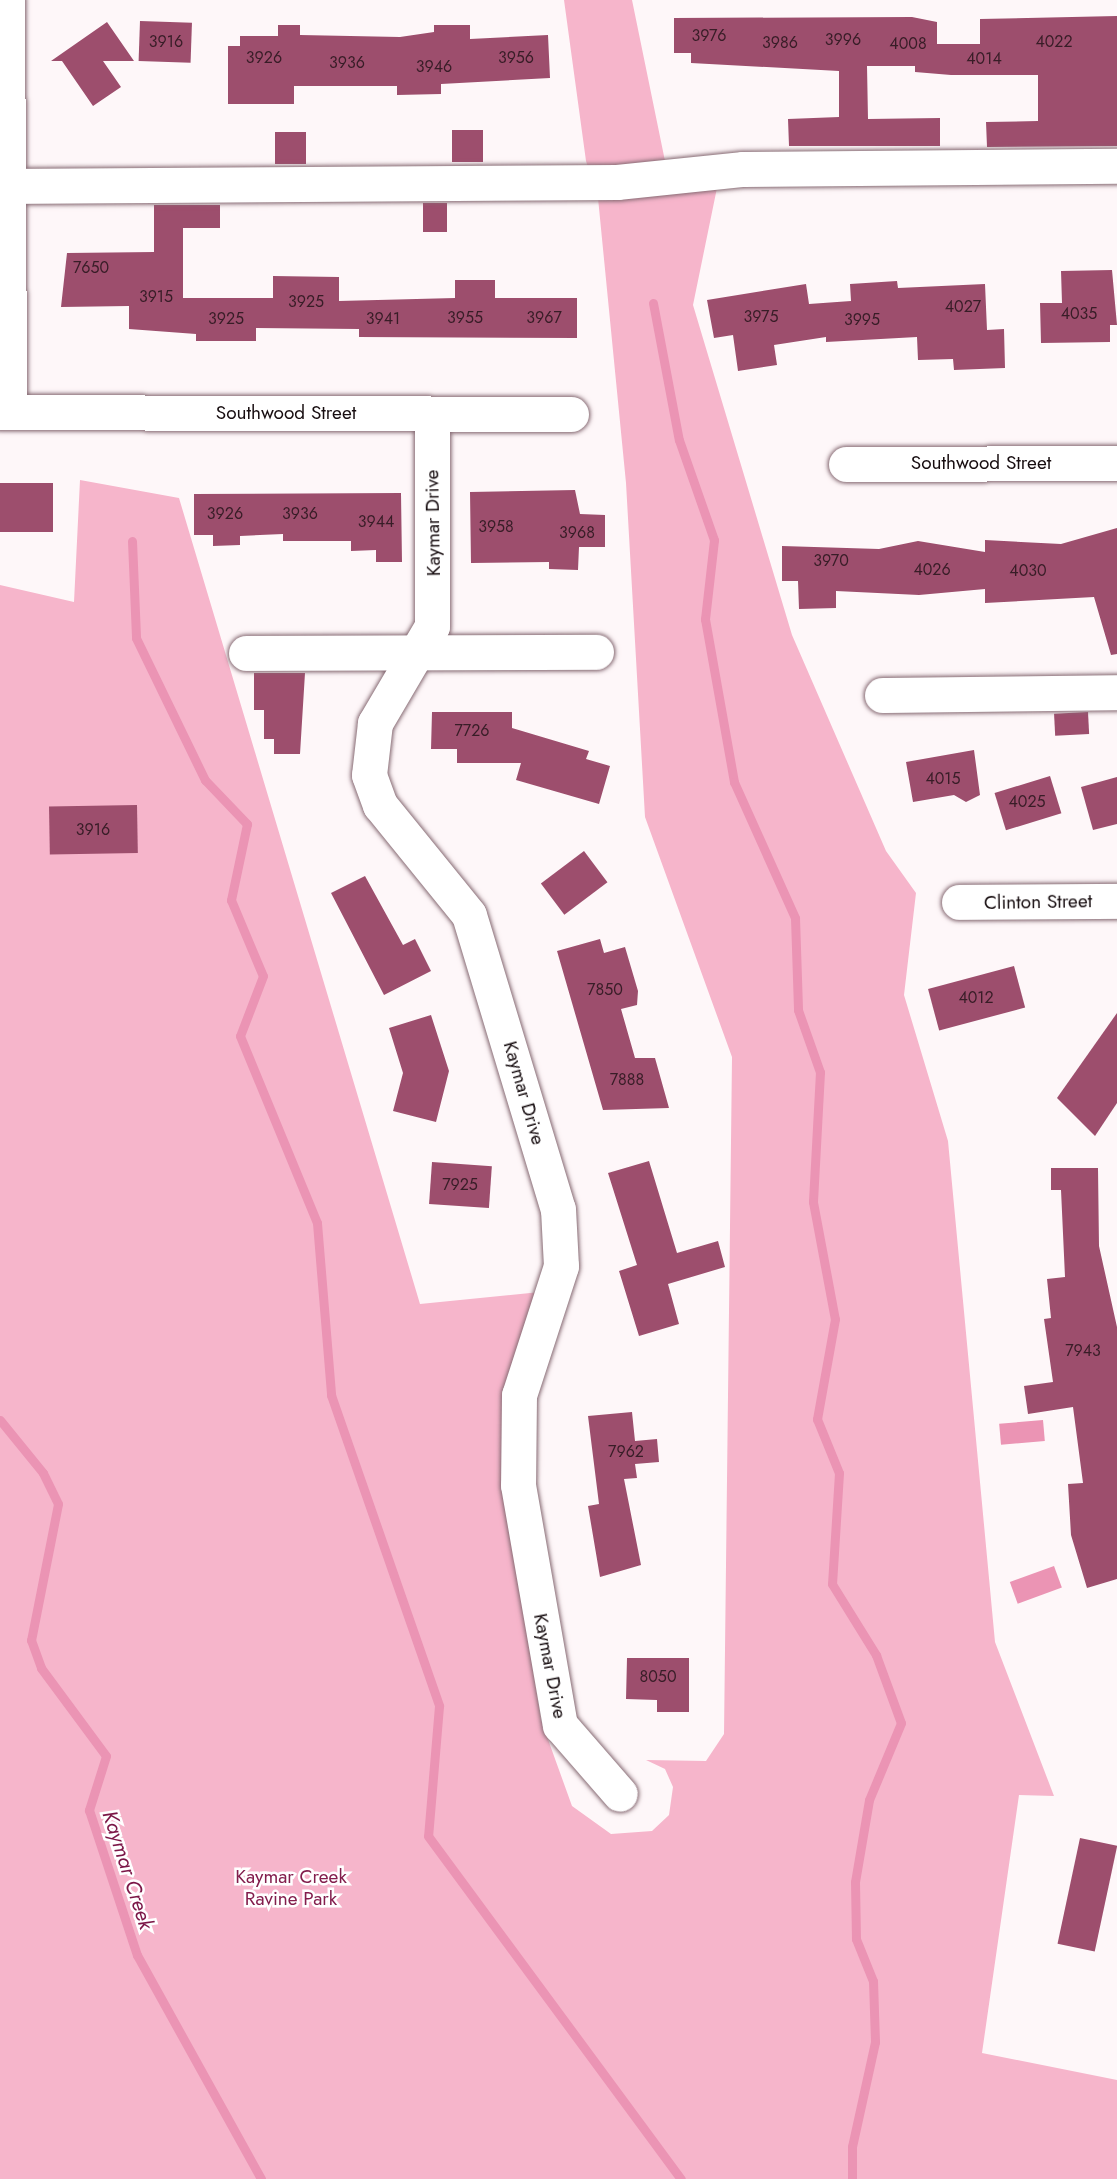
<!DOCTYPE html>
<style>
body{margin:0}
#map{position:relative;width:1117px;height:2179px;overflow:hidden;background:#fef7f9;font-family:Jost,sans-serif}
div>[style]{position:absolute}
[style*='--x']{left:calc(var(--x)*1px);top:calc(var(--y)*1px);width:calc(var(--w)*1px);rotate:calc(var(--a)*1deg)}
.green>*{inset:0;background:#f6b5cb}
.water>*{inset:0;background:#eb94b4;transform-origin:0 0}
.stream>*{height:9px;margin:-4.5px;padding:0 4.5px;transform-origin:4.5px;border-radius:4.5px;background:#eb94b4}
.building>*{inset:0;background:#9d4e6d;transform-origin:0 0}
.roads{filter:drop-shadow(0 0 2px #876b74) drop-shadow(0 0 2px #876b74)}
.minor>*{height:35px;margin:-17.5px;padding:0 17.5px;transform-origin:17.5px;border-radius:17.5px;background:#fff}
span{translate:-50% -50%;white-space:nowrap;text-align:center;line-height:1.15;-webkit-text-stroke:5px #fff;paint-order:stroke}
.number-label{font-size:16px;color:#381d27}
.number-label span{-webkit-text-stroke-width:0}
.street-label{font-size:19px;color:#170d10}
.park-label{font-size:19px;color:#831e4d}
.water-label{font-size:21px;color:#7b1647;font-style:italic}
</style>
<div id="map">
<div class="green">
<i style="clip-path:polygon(564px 0,632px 0,665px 161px,718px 183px,693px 305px,792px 635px,886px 851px,916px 893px,904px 995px,948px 1141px,995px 1642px,1054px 1796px,1019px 1795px,982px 2053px,1117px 2080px,1117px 2179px,0 2179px,0 585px,74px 602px,80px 480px,179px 498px,420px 1304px,540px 1292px,504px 1488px,541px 1720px,572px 1806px,611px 1834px,652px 1831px,669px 1815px,673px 1787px,665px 1769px,646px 1760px,706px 1761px,724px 1734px,732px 1057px,645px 817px,626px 483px,598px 198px,586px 161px)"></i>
</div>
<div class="water">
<i style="left:1043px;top:1420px;width:21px;height:44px;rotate:85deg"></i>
<i style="left:1054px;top:1566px;width:23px;height:47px;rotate:70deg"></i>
</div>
<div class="stream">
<i style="--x:653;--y:303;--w:139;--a:79.3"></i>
<i style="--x:679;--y:440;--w:106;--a:70.7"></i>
<i style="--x:714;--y:540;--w:80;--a:96.5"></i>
<i style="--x:705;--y:619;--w:166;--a:79.9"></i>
<i style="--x:734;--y:782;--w:149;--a:65.8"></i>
<i style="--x:795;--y:918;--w:92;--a:88.1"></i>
<i style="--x:798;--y:1010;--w:66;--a:70.5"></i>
<i style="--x:820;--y:1072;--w:130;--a:93.1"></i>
<i style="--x:813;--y:1202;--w:119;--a:79.4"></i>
<i style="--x:835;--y:1319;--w:102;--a:100.2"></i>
<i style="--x:817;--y:1419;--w:58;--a:67.8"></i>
<i style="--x:839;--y:1473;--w:111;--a:93.6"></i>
<i style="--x:832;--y:1584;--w:84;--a:58.2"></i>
<i style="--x:876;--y:1655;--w:72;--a:69.8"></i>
<i style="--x:901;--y:1723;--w:83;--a:112.6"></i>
<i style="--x:869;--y:1800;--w:83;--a:99.7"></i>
<i style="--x:855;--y:1882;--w:57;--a:89"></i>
<i style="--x:856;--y:1939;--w:45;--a:68"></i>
<i style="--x:873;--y:1981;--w:61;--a:88.1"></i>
<i style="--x:875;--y:2042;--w:107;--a:102.4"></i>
<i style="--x:852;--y:2147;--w:32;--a:90"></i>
<i style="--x:132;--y:541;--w:97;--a:87.6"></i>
<i style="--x:136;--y:638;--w:158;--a:64.1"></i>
<i style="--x:205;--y:780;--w:61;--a:46.3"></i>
<i style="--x:247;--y:824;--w:78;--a:101.9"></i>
<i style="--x:231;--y:900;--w:82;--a:67.2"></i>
<i style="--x:263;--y:976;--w:64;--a:111"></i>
<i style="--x:240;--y:1036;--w:202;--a:67.6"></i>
<i style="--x:317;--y:1223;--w:173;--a:85.3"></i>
<i style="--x:331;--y:1395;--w:329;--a:70.8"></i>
<i style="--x:439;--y:1706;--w:130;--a:94.8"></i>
<i style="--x:428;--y:1836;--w:426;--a:53.6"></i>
<i style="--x:0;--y:1420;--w:68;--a:50.9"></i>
<i style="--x:43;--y:1473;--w:34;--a:64"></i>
<i style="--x:58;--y:1504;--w:139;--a:101.2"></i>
<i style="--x:31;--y:1640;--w:30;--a:70"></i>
<i style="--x:41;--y:1668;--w:109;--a:53.5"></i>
<i style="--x:106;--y:1756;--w:57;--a:107.5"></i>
<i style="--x:89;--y:1810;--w:153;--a:71.7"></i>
<i style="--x:137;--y:1955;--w:256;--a:61"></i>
</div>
<div class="building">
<i style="clip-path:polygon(1117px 16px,1117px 146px,987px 147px,986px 122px,1038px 121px,1038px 75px,951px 75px,915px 72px,915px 66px,867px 66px,868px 119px,940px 118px,940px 146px,789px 146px,788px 119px,839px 117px,839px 71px,691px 63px,691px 53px,674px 53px,674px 18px,912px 17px,937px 22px,937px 44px,980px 44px,980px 19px)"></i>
<i style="left:140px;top:21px;width:52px;height:40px;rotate:2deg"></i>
<i style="clip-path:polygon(107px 22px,134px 61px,103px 61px,121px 87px,93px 106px,62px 61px,51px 61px)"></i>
<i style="clip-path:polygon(278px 25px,300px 25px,300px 35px,400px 37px,434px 32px,434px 25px,470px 25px,470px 39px,548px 35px,550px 78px,441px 84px,441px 94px,397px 95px,397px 86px,294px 86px,294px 104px,228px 104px,228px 46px,240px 46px,240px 36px,278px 36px)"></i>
<i style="left:452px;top:130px;width:31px;height:32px"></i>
<i style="left:275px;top:132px;width:31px;height:32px"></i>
<i style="left:423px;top:203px;width:24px;height:29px"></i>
<i style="clip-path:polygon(154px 205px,220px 205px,220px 228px,183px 228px,183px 298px,273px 298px,273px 276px,339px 277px,339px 301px,455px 298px,455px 280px,495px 280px,495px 298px,577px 298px,577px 338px,359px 337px,359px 329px,256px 328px,256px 341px,196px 341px,196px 334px,129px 329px,129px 306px,61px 307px,67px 253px,154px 252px)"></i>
<i style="clip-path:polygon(1112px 270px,1117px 325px,1110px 325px,1110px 342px,1041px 343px,1040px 303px,1062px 303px,1061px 271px)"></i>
<i style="clip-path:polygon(897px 281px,898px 288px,985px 284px,987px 330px,1004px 329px,1005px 368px,954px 370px,953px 359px,918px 360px,917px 337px,826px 342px,826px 337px,774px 345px,777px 365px,738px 371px,733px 335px,714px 338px,707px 300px,806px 284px,809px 304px,851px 301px,850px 284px)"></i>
<i style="left:53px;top:483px;width:49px;height:53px;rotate:90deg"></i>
<i style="clip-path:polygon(575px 490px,580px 514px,605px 515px,605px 547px,579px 547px,578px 570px,549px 569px,549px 562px,471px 563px,470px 492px)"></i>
<i style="clip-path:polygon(401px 493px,402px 562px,376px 562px,376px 550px,351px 551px,351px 541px,283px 541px,283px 534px,240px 536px,240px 545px,213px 546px,213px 535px,194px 535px,194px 494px)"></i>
<i style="clip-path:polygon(1117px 528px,1117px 654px,1111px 655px,1094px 597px,985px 603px,985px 589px,919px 595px,836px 591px,836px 608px,799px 609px,798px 581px,782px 581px,782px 546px,879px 549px,918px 541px,985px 552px,985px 540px,1061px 544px)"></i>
<i style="clip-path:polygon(254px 673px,305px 673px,300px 754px,274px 754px,274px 739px,264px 739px,264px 710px,254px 710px)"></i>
<i style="clip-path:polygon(432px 712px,512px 712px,512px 728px,589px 751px,586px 759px,610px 766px,599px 804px,516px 780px,521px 763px,457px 763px,457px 749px,431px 749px)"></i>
<i style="left:1088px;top:712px;width:22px;height:34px;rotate:87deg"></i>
<i style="clip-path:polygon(974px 750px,980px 795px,966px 802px,954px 795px,913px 802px,906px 762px)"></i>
<i style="left:1050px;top:776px;width:39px;height:58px;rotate:73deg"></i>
<i style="clip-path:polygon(1117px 777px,1117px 824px,1093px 830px,1081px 787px)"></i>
<i style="left:137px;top:805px;width:48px;height:88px;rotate:89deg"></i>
<i style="left:584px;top:851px;width:39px;height:54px;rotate:53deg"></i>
<i style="clip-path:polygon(365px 876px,403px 945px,415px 939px,431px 971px,384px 995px,331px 893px)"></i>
<i style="clip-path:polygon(600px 939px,604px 953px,625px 947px,638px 991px,637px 1005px,621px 1009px,635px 1058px,655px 1058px,669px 1108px,603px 1110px,557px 951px)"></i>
<i style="left:1014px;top:966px;width:43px;height:89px;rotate:75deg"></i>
<i style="clip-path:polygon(1117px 1013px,1117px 1103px,1095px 1136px,1057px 1098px)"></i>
<i style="clip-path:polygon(431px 1015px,449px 1071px,436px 1122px,393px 1111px,403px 1073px,389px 1028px)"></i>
<i style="clip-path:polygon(649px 1161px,677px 1253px,718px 1241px,725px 1267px,668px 1284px,679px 1324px,639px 1336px,619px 1271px,637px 1265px,608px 1173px)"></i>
<i style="left:432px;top:1162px;width:60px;height:42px;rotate:4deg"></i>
<i style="clip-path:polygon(1051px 1168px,1098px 1168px,1099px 1246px,1117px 1327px,1117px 1579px,1087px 1588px,1071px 1535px,1068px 1484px,1083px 1483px,1073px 1407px,1028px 1414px,1024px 1386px,1053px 1382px,1044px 1319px,1051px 1318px,1047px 1279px,1065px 1277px,1061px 1190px,1051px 1190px)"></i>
<i style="clip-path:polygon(632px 1412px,635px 1441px,657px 1439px,659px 1462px,635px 1464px,637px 1478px,624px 1479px,641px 1565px,600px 1577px,588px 1506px,599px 1504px,588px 1416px)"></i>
<i style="clip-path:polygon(627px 1658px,689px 1658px,689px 1712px,657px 1712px,657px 1700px,626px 1699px)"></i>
<i style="left:1080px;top:1838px;width:38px;height:108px;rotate:12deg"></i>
</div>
<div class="roads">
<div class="minor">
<i style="--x:7;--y:0;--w:412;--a:89.7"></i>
<i style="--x:0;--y:186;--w:617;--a:-0.37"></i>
<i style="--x:617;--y:182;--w:127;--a:-5.9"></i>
<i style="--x:743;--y:169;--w:374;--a:-0.5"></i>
<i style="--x:0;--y:412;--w:571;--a:0.2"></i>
<i style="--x:432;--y:414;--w:212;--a:90"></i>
<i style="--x:432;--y:626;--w:113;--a:120.4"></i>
<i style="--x:375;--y:723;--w:52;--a:96.6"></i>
<i style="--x:369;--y:775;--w:32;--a:70"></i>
<i style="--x:380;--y:805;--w:141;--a:51"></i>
<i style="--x:469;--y:915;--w:307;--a:73.2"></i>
<i style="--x:558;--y:1209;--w:57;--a:87"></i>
<i style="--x:561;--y:1266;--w:136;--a:108"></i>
<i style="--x:519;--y:1395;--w:90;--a:90.6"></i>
<i style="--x:518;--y:1485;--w:244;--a:80.1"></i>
<i style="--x:560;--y:1725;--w:91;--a:49"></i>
<i style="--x:846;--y:464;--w:271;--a:-0.2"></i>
<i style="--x:246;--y:653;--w:350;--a:-0.2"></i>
<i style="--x:882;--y:695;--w:235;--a:-0.7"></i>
<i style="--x:959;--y:902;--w:158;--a:-0.4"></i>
</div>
</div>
<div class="number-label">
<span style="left:709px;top:36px">3976</span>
<span style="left:843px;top:40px">3996</span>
<span style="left:166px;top:42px">3916</span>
<span style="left:1054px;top:42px">4022</span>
<span style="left:780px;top:43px">3986</span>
<span style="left:908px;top:44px">4008</span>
<span style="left:264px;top:58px">3926</span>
<span style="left:516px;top:58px">3956</span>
<span style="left:984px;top:59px">4014</span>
<span style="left:347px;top:63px">3936</span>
<span style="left:434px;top:67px">3946</span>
<span style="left:91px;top:268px">7650</span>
<span style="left:156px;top:297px">3915</span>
<span style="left:306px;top:302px">3925</span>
<span style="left:963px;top:307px">4027</span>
<span style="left:1079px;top:314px">4035</span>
<span style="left:761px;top:317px">3975</span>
<span style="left:465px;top:318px">3955</span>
<span style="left:544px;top:318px">3967</span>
<span style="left:226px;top:319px">3925</span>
<span style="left:383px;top:319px">3941</span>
<span style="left:862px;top:320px">3995</span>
<span style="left:225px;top:514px">3926</span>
<span style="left:300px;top:514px">3936</span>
<span style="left:376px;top:522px">3944</span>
<span style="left:496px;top:527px">3958</span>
<span style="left:577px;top:533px">3968</span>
<span style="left:831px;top:561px">3970</span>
<span style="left:932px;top:570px">4026</span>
<span style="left:1028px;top:571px">4030</span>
<span style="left:472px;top:731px">7726</span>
<span style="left:943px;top:779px">4015</span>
<span style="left:1027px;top:802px">4025</span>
<span style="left:93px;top:830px">3916</span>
<span style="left:605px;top:990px">7850</span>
<span style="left:976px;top:998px">4012</span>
<span style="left:627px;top:1080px">7888</span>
<span style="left:460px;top:1185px">7925</span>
<span style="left:1083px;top:1351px">7943</span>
<span style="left:626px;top:1452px">7962</span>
<span style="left:658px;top:1677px">8050</span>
</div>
<div class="street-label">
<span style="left:286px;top:413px">Southwood Street</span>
<span style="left:981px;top:463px">Southwood Street</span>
<span style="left:433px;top:523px;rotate:-91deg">Kaymar Drive</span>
<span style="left:1038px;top:902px;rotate:-1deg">Clinton Street</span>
<span style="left:524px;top:1093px;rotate:74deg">Kaymar Drive</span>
<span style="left:550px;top:1666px;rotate:79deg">Kaymar Drive</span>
</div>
<div class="park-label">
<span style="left:291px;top:1888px">Kaymar Creek<br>Ravine Park</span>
</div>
<div class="water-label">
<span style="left:128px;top:1870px;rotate:72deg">Kaymar Creek</span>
</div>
</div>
